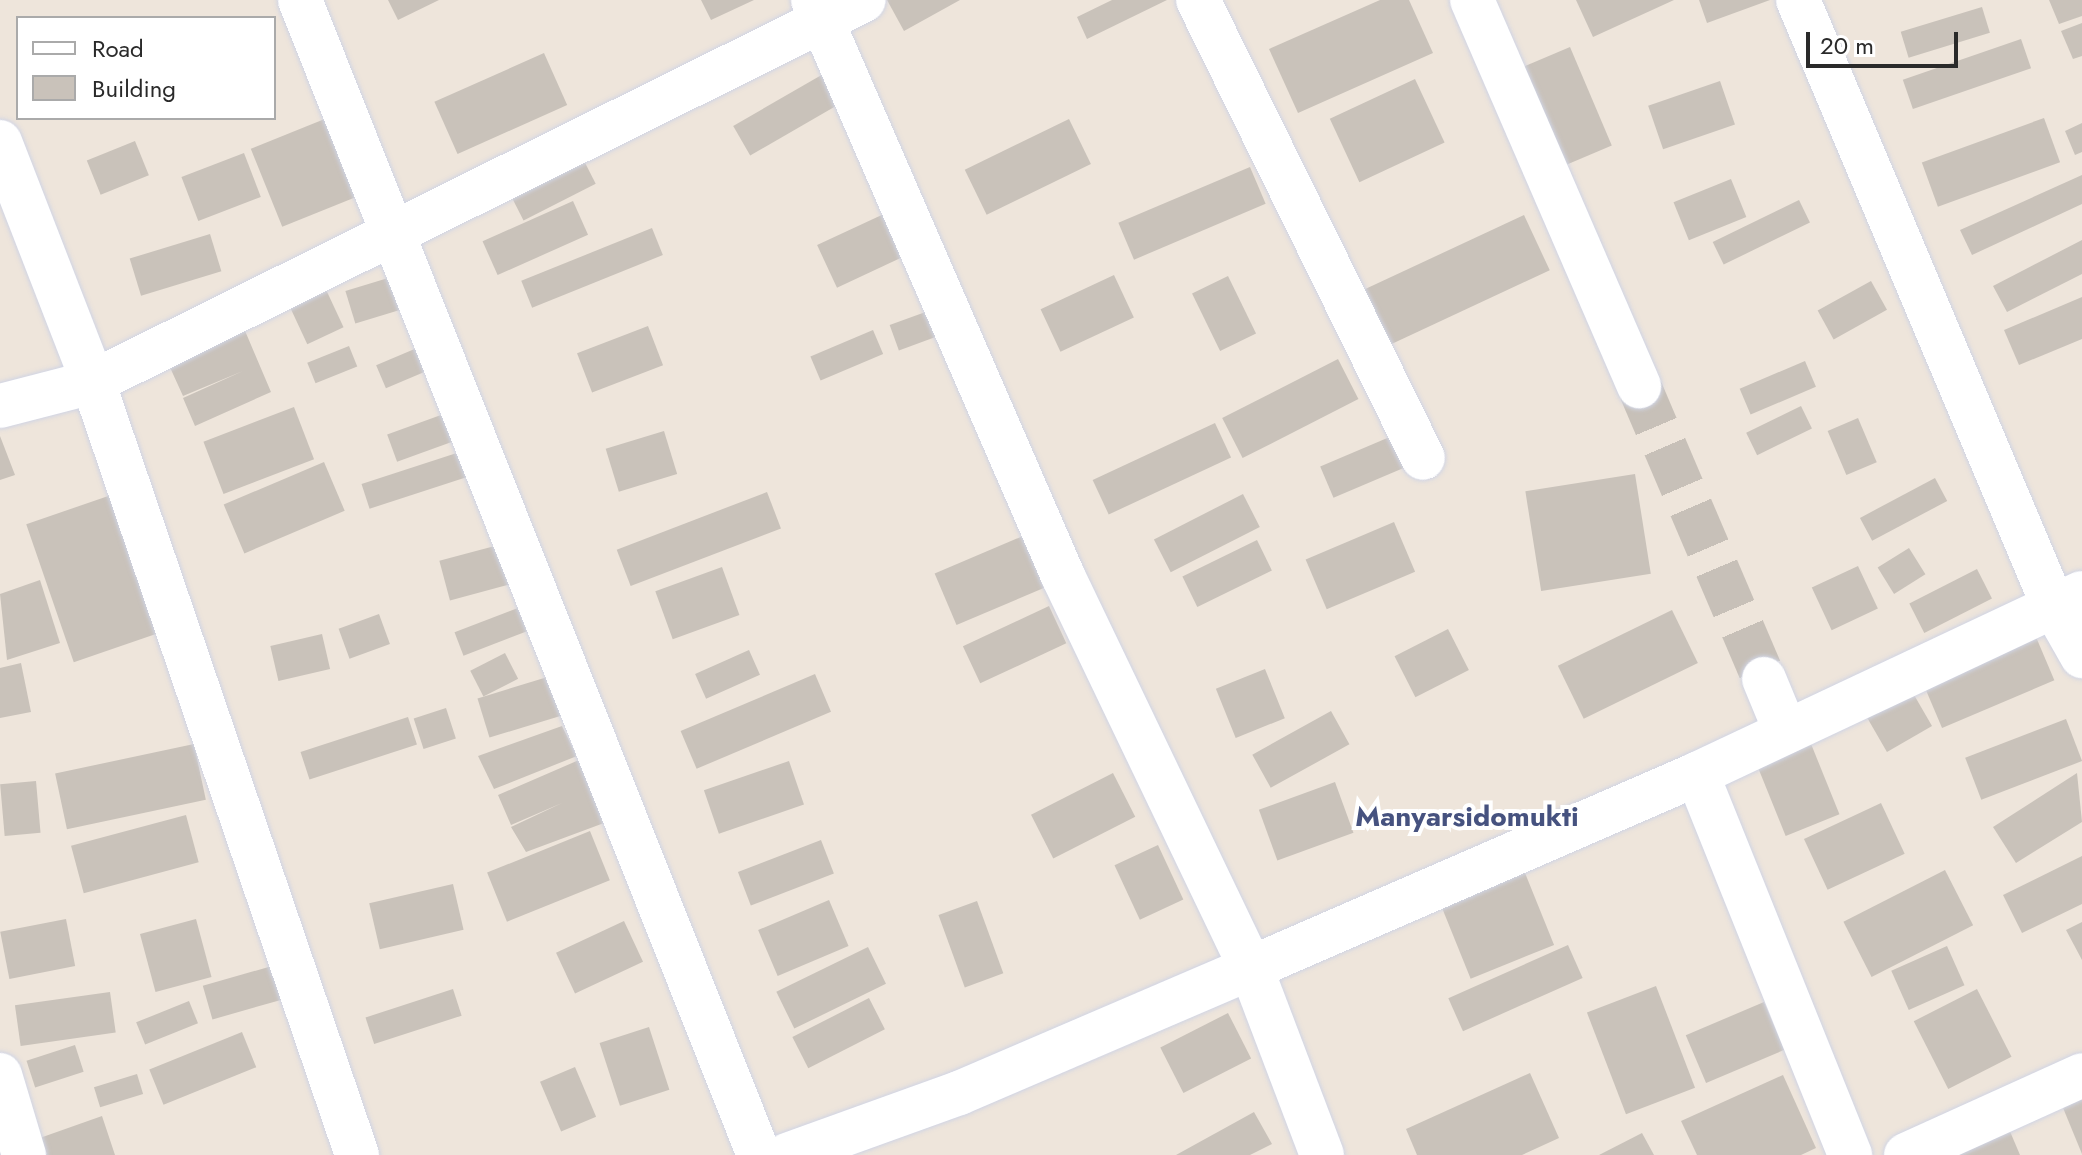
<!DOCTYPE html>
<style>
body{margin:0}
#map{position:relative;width:2082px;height:1155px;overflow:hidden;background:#eee5db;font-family:Jost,sans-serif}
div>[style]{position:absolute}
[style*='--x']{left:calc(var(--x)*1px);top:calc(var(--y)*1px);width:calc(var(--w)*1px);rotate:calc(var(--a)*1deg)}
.building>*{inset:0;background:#c9c2ba;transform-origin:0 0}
.minor-tunnel>*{height:44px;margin-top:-22px;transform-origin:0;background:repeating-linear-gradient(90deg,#c7c0b8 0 44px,transparent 0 66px)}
.roads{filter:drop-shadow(0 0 2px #d0d4e4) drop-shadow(0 0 2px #d0d4e4)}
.minor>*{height:44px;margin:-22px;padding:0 22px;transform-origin:22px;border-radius:22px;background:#fff}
span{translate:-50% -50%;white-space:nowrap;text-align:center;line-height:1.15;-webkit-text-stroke:8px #fff;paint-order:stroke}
.quarter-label{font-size:28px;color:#46527f;font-weight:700}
.legend{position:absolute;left:16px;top:16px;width:260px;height:104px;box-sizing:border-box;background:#fff;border:2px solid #aaa;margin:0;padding:10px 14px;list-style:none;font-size:24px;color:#2a2a2a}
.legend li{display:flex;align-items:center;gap:16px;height:40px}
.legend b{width:40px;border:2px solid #aaa}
.scale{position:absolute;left:1806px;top:32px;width:152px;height:36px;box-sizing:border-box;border:4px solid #2a2a2a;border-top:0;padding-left:10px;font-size:24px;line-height:28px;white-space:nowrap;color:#2a2a2a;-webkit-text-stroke:6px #fff;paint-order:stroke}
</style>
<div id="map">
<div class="building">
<i style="clip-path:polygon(388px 0,439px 0,398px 20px)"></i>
<i style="clip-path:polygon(701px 0,754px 0,711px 20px)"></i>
<i style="clip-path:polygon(887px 0,960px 0,904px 31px)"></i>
<i style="clip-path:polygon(1112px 0,1167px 0,1087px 39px,1077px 17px)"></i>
<i style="clip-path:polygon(1380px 0,1409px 0,1433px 53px,1298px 113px,1269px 49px)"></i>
<i style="clip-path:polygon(1576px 0,1674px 0,1593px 37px)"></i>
<i style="clip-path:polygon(1699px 0,1770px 0,1707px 23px)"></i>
<i style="clip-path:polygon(2049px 0,2082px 0,2082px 16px,2059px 24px)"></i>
<i style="left:1982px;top:7px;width:27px;height:85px;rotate:73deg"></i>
<i style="clip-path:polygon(2082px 23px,2082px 56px,2073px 59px,2061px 31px)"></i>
<i style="left:2021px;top:39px;width:31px;height:125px;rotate:71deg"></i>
<i style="left:1570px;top:47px;width:107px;height:57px;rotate:67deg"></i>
<i style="left:544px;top:53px;width:57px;height:120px;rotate:66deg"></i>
<i style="left:825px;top:73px;width:34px;height:106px;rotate:60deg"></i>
<i style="left:1415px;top:79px;width:70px;height:94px;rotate:65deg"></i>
<i style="left:1720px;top:81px;width:46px;height:76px;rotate:71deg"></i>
<i style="left:337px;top:114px;width:84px;height:93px;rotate:68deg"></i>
<i style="left:2044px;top:118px;width:47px;height:130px;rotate:70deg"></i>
<i style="left:1069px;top:119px;width:50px;height:116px;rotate:64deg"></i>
<i style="clip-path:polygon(2082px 123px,2082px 152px,2075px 155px,2065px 131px)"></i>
<i style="left:135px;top:141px;width:37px;height:52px;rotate:68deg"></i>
<i style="left:578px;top:149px;width:39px;height:81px;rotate:63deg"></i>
<i style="left:244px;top:153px;width:47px;height:67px;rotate:69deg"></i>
<i style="left:1250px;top:167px;width:40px;height:143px;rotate:67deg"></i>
<i style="clip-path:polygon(2082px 175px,2082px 204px,1972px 255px,1960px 230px)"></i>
<i style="left:1731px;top:179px;width:41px;height:62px;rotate:68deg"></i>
<i style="left:1799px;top:200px;width:25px;height:96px;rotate:64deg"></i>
<i style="left:573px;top:201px;width:37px;height:99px;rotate:66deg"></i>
<i style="left:886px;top:213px;width:47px;height:76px;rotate:65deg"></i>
<i style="left:1524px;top:215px;width:61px;height:184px;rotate:65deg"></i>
<i style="left:652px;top:228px;width:29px;height:141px;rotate:68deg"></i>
<i style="left:210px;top:234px;width:39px;height:84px;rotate:73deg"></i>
<i style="clip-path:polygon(2082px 240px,2082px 274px,2007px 312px,1993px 286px)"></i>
<i style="left:398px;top:275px;width:34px;height:55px;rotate:73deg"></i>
<i style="left:1114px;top:275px;width:47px;height:81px;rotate:65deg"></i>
<i style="left:1228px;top:276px;width:64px;height:40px;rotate:64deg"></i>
<i style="left:322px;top:281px;width:51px;height:40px;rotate:65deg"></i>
<i style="left:1871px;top:281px;width:33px;height:61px;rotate:61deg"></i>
<i style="clip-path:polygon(2082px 297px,2082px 339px,2019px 365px,2004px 330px)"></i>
<i style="left:931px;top:310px;width:27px;height:44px;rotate:70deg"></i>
<i style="clip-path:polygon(240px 319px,271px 392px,195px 426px,183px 398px,243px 371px,183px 396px,163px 352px)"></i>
<i style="left:648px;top:326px;width:42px;height:76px;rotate:69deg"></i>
<i style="left:873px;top:330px;width:26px;height:68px;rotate:67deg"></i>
<i style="left:424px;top:345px;width:25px;height:52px;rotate:67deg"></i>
<i style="left:349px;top:346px;width:22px;height:45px;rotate:68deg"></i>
<i style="left:1338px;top:359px;width:45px;height:130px;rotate:63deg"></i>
<i style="left:1805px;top:361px;width:28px;height:71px;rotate:67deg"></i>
<i style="left:1801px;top:406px;width:25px;height:61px;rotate:64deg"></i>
<i style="left:294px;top:407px;width:56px;height:97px;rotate:69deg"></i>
<i style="left:452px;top:411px;width:29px;height:69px;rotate:70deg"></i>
<i style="left:1858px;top:418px;width:48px;height:33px;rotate:67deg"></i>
<i style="left:1215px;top:423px;width:38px;height:135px;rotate:65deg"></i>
<i style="left:664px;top:431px;width:45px;height:61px;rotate:73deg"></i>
<i style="clip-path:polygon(0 436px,15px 475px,0 480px)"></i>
<i style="left:1392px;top:436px;width:34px;height:78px;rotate:67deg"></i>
<i style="left:469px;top:449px;width:26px;height:113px;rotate:72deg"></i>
<i style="left:324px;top:462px;width:53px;height:109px;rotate:67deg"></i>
<i style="left:1635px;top:474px;width:101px;height:111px;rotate:81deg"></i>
<i style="left:1935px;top:478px;width:26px;height:85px;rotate:62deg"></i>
<i style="left:767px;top:492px;width:39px;height:161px;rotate:69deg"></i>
<i style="left:117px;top:493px;width:146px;height:96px;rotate:71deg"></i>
<i style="left:1243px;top:494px;width:37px;height:100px;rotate:63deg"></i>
<i style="left:1394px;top:522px;width:54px;height:96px;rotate:67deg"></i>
<i style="left:1023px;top:536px;width:56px;height:96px;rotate:67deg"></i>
<i style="left:1257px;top:540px;width:34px;height:83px;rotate:64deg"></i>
<i style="left:506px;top:543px;width:41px;height:69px;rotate:75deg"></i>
<i style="left:1909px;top:548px;width:31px;height:37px;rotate:58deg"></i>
<i style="left:1858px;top:566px;width:47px;height:51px;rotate:65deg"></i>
<i style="left:722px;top:567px;width:51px;height:71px;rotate:70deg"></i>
<i style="left:1977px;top:569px;width:33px;height:76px;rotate:63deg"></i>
<i style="clip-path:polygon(40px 580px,60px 643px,7px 660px,0 594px)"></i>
<i style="left:1049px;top:606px;width:41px;height:95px;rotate:65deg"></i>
<i style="left:518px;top:608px;width:25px;height:68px;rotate:69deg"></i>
<i style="left:1672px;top:610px;width:59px;height:127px;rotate:64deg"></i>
<i style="left:379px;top:614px;width:32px;height:43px;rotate:70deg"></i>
<i style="left:1448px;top:629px;width:46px;height:60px;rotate:63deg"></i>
<i style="left:322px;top:634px;width:36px;height:53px;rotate:77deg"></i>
<i style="left:2036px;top:637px;width:47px;height:122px;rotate:67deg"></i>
<i style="left:749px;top:650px;width:27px;height:59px;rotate:66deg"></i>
<i style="left:505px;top:653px;width:29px;height:39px;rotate:63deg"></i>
<i style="clip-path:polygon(21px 663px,31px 712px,0 718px,0 668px)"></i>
<i style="left:1265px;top:669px;width:53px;height:53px;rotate:68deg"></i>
<i style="left:815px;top:674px;width:41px;height:146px;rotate:67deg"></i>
<i style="left:554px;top:675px;width:41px;height:80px;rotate:73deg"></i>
<i style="left:1906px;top:681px;width:52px;height:52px;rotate:60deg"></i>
<i style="left:446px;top:708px;width:32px;height:34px;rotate:72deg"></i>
<i style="left:1331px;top:711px;width:38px;height:90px;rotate:61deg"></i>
<i style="left:408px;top:717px;width:29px;height:113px;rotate:72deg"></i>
<i style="left:2066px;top:719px;width:45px;height:108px;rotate:69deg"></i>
<i style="clip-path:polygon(562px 726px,577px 756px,494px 789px,478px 756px)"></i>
<i style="left:1805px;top:729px;width:92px;height:58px;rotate:68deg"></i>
<i style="left:194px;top:744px;width:57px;height:142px;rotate:78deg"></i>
<i style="clip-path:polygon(579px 760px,604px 823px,526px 852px,511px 827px,562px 803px,511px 825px,498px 795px)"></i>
<i style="left:789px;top:761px;width:46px;height:90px;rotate:71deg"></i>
<i style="left:1113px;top:773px;width:49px;height:92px;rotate:63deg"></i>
<i style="clip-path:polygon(2077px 773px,2082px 822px,2016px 863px,1993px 827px)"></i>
<i style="left:36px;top:781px;width:52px;height:36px;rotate:85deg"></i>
<i style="left:1335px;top:782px;width:54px;height:81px;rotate:70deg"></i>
<i style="left:1881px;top:803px;width:56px;height:85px;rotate:65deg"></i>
<i style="left:186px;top:815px;width:49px;height:119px;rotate:75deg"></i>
<i style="left:590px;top:831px;width:53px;height:111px;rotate:68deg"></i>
<i style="left:821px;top:840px;width:36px;height:89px;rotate:69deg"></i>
<i style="left:1158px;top:845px;width:60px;height:48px;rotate:65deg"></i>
<i style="clip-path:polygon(2082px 856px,2082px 904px,2022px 933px,2003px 895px)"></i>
<i style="left:1523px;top:868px;width:83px;height:90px;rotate:68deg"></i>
<i style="left:1945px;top:870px;width:62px;height:114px;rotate:63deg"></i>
<i style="left:453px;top:884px;width:47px;height:86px;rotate:77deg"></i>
<i style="left:829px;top:900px;width:50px;height:77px;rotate:67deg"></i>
<i style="left:977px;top:901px;width:77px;height:41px;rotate:70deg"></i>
<i style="left:66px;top:919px;width:48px;height:67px;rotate:79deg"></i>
<i style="left:196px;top:919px;width:60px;height:58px;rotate:75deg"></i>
<i style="left:624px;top:921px;width:45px;height:75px;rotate:65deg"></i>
<i style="clip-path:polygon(2082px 922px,2082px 960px,2066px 930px)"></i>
<i style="left:1568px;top:945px;width:36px;height:131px;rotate:66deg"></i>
<i style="left:1947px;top:946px;width:43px;height:61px;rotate:66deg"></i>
<i style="left:868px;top:947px;width:41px;height:102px;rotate:64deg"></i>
<i style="left:272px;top:966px;width:35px;height:72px;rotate:74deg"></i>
<i style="left:1656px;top:986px;width:109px;height:74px;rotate:69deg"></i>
<i style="left:453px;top:989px;width:28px;height:92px;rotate:72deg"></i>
<i style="left:1977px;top:989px;width:76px;height:71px;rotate:63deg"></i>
<i style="left:110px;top:992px;width:41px;height:96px;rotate:82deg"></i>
<i style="left:869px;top:998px;width:35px;height:86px;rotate:63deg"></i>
<i style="left:189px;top:1001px;width:24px;height:57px;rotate:68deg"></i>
<i style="left:1764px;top:1002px;width:52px;height:85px;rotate:67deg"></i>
<i style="left:1228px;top:1013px;width:51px;height:76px;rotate:63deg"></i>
<i style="left:649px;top:1027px;width:66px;height:52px;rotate:72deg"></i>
<i style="left:242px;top:1032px;width:38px;height:100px;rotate:68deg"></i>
<i style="left:75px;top:1045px;width:28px;height:51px;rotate:72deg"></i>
<i style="left:575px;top:1067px;width:54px;height:38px;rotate:67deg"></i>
<i style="clip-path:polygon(1530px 1073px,1559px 1138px,1522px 1155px,1417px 1155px,1406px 1129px)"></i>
<i style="left:137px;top:1074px;width:21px;height:45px;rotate:73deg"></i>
<i style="clip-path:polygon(1783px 1075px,1816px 1148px,1801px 1155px,1697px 1155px,1681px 1121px)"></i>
<i style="clip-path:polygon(2082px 1094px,2082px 1154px,2061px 1103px)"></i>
<i style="clip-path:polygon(1254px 1112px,1272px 1144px,1250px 1155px,1176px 1155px)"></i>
<i style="clip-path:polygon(102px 1116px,115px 1155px,43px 1155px,37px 1139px)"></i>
<i style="clip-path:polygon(2009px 1129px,2020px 1155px,1959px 1155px,1958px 1151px)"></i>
<i style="clip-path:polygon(1642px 1133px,1654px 1155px,1599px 1155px)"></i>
</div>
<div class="minor-tunnel">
<i style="--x:1639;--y:386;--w:319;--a:66.9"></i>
</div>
<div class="roads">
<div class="minor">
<i style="--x:300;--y:0;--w:1243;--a:68.33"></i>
<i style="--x:813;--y:0;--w:628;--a:66.54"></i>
<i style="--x:1063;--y:576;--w:435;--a:64.4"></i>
<i style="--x:1251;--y:968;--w:200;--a:69.2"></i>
<i style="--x:1198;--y:0;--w:510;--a:63.84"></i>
<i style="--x:1472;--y:0;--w:421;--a:66.6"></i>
<i style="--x:1798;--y:0;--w:657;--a:67.15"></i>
<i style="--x:2053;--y:605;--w:59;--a:60.4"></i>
<i style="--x:0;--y:142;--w:257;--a:68.8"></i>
<i style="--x:93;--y:382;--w:817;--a:71.14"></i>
<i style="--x:0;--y:406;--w:96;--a:-14.5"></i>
<i style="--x:93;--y:382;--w:860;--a:-26.36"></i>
<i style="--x:1764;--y:679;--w:57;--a:67.5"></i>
<i style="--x:1697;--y:774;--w:411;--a:68.1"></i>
<i style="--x:0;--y:1075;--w:84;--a:73.3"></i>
<i style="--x:787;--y:1155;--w:183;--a:-19.8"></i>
<i style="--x:959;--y:1093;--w:318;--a:-23.2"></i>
<i style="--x:1251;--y:968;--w:486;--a:-23.5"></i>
<i style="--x:1697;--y:774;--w:425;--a:-25.2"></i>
<i style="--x:1906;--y:1155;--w:193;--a:-24.4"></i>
</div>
</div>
<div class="quarter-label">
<span style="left:1467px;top:817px">Manyarsidomukti</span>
</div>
<ul class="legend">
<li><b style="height:10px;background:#fff"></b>Road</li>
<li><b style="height:22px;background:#c9c2ba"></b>Building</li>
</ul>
<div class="scale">20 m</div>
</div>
